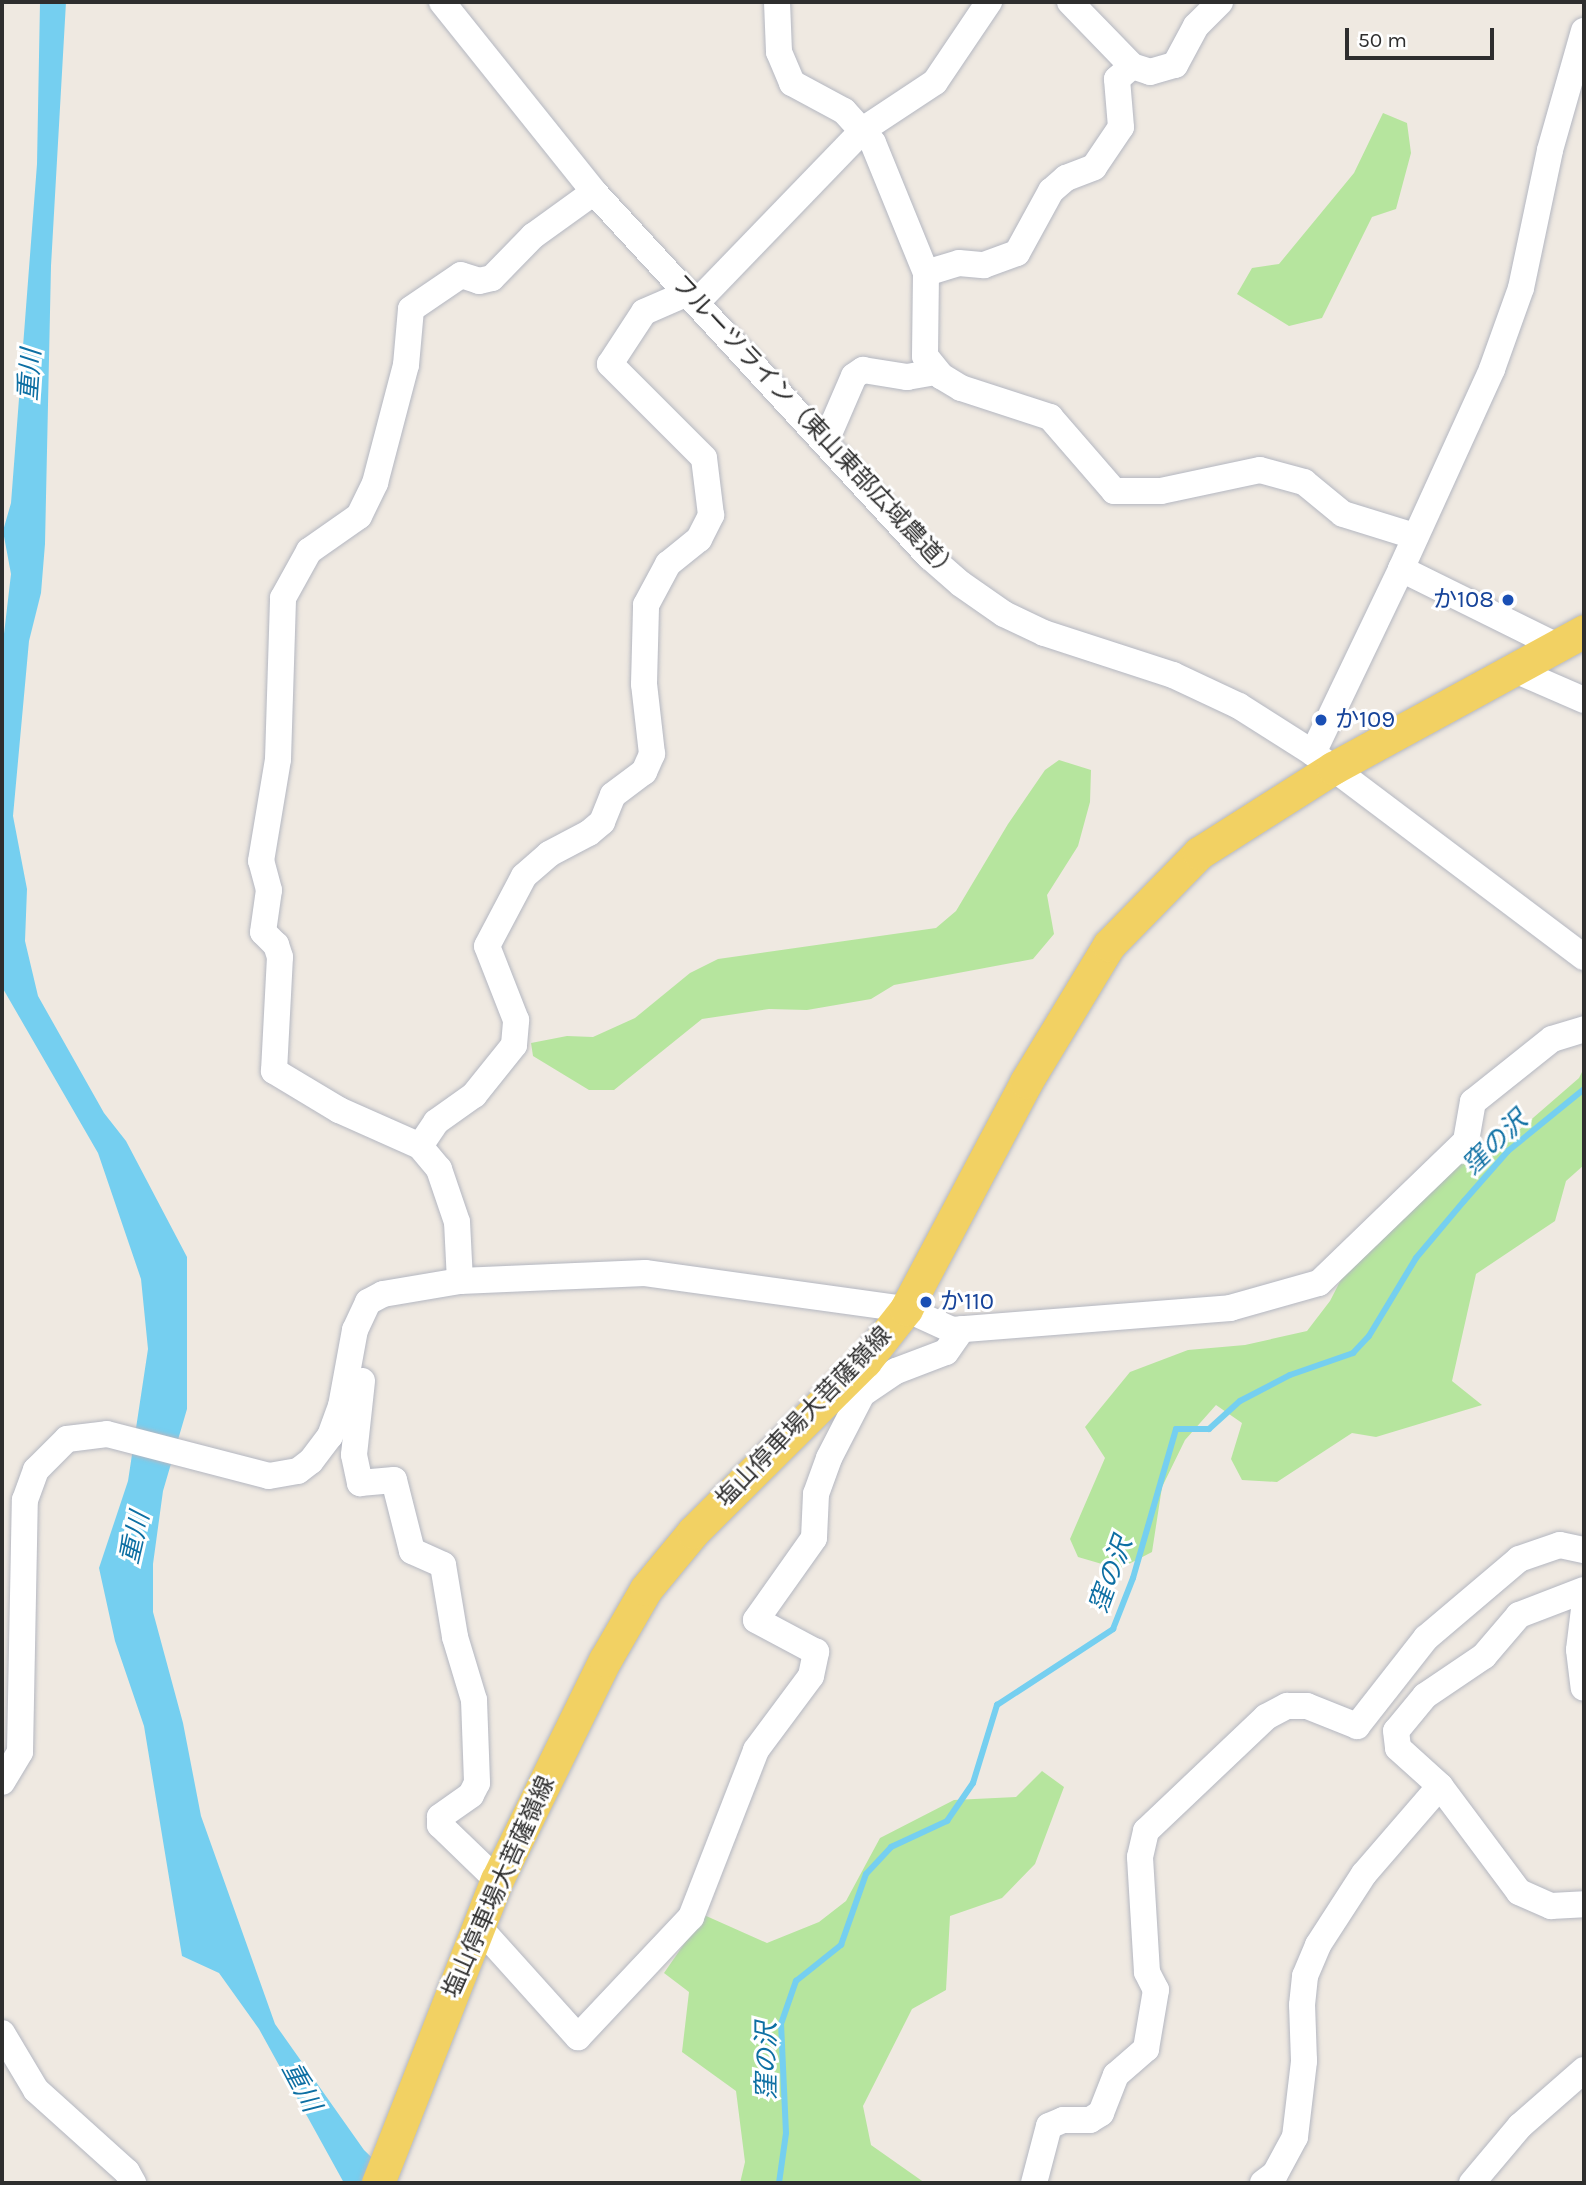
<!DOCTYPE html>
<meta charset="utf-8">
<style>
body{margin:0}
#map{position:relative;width:1586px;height:2185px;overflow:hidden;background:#efe9e1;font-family:Karla,"Noto Sans JP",sans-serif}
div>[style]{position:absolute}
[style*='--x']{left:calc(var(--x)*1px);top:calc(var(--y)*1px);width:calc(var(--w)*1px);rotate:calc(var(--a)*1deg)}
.green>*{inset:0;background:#b6e59e}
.water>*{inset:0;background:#75cff0}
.stream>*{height:6px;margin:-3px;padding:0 3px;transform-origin:3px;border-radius:3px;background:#75cff0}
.roads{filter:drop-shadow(0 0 2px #b4b7c1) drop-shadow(0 0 2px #b4b7c1)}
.minor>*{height:26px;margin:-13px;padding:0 13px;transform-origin:13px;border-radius:13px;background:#fff}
.major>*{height:33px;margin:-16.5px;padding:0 16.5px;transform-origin:16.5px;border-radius:16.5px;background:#f2d163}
.dots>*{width:19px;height:19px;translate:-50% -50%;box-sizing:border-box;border:4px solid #fff;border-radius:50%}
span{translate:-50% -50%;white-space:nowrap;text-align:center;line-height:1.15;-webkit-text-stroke:6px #fff;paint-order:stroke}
.street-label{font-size:24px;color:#2e2e2e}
.transit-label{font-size:24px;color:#164399}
.right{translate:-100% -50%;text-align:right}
.left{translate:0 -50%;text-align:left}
.water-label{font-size:26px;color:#0d6fa3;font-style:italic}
.frame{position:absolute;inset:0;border:4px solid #2e2e2e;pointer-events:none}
.scale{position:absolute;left:1345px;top:28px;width:149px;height:32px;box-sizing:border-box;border:4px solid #2e2e2e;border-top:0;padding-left:9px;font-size:21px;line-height:24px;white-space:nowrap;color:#2e2e2e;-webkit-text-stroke:5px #fff;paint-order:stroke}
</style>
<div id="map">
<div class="green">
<i style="clip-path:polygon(1383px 113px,1407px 123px,1411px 153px,1396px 209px,1372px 217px,1322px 318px,1289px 326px,1237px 294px,1252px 268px,1279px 264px,1354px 173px)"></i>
<i style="clip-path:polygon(1059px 760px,1091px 770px,1090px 802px,1078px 846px,1047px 895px,1054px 934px,1033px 959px,894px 985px,871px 999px,807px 1010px,769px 1009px,702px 1019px,614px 1090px,589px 1090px,533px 1056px,531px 1043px,567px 1036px,593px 1037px,635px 1018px,690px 973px,718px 959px,936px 928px,956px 911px,1008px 824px,1045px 770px)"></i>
<i style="clip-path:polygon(1584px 1068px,1584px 1165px,1566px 1181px,1555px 1221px,1476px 1274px,1452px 1381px,1482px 1405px,1376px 1437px,1352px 1433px,1277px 1482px,1242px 1480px,1231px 1459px,1242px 1423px,1216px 1405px,1185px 1440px,1162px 1487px,1152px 1552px,1119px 1569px,1078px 1557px,1070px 1539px,1105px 1458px,1085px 1427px,1130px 1372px,1188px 1350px,1245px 1345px,1307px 1331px,1330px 1301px,1354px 1254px,1464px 1150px,1511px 1137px,1579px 1078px)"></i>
<i style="clip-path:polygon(1042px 1771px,1064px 1787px,1035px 1864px,1002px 1898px,950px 1916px,946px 1990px,912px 2009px,863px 2106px,871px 2145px,925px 2183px,740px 2183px,745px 2162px,736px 2091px,682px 2052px,689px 1992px,664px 1973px,704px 1915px,767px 1943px,819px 1922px,846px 1901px,880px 1838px,954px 1800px,1016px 1797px)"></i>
</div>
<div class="water">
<i style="clip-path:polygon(40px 2px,66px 2px,51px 266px,45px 544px,41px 593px,29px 641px,13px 816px,27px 889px,25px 941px,38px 996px,104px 1113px,126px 1141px,187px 1257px,187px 1409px,163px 1491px,153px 1564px,153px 1612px,183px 1723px,201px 1816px,275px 2024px,364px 2150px,398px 2183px,344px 2183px,259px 2029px,219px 1973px,182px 1956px,144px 1726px,115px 1641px,99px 1568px,128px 1481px,148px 1349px,141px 1279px,98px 1153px,2px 987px,2px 651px,11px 574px,3px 531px,11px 503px,37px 164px)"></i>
</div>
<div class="stream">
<i style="--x:779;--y:2183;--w:50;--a:-82"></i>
<i style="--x:786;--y:2133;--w:109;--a:-92.6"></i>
<i style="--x:781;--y:2024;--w:46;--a:-70.8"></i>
<i style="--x:796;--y:1981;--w:58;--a:-38.7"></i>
<i style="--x:841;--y:1945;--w:75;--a:-70.6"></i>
<i style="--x:866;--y:1874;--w:37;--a:-47"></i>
<i style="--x:891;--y:1847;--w:62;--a:-24.9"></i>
<i style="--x:947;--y:1821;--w:46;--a:-55.6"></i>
<i style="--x:973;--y:1783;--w:82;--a:-72.9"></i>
<i style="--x:997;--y:1705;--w:139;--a:-33.2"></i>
<i style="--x:1113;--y:1629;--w:55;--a:-68.6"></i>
<i style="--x:1133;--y:1578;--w:155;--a:-73.9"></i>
<i style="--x:1176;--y:1429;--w:33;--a:0"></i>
<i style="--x:1209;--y:1429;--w:42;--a:-42.1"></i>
<i style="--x:1240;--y:1401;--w:56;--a:-27.5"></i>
<i style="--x:1290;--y:1375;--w:67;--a:-19.2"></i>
<i style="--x:1353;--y:1353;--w:23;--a:-47"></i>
<i style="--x:1369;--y:1336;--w:91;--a:-58.9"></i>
<i style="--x:1416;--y:1258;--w:75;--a:-49.9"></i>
<i style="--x:1464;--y:1201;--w:67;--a:-48.7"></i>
<i style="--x:1508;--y:1151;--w:98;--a:-39.2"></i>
</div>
<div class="roads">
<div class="minor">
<i style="--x:442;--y:2;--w:243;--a:51.3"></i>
<i style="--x:594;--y:192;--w:496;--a:47.4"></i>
<i style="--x:930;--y:557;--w:41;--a:41.1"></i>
<i style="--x:961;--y:584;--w:52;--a:34.9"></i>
<i style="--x:1004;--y:614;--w:44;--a:25.4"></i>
<i style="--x:1044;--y:633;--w:136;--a:18"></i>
<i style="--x:1173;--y:675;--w:73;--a:25.2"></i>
<i style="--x:1239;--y:706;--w:88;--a:32.4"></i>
<i style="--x:1313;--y:753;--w:339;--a:37"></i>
<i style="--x:777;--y:2;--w:50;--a:87.7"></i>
<i style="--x:779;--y:52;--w:34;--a:67"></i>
<i style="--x:792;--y:83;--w:59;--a:28.3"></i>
<i style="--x:844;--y:111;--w:43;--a:47.8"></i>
<i style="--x:873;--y:143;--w:140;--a:67.8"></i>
<i style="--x:926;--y:273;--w:83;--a:90.7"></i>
<i style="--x:925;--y:356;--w:26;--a:51"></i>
<i style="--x:941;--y:376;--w:23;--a:31"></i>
<i style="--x:961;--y:388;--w:94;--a:18"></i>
<i style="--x:1050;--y:417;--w:98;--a:49.1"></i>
<i style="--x:1114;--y:491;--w:47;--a:0"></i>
<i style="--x:1161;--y:491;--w:101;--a:-12"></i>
<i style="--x:1260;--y:470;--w:46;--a:15.3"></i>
<i style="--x:1304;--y:482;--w:50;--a:39.4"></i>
<i style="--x:1343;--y:514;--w:74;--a:17.2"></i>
<i style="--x:1070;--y:2;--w:89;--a:45.9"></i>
<i style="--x:926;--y:273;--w:34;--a:-17"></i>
<i style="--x:959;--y:263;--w:25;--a:5"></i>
<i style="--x:984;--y:265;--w:35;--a:-20"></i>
<i style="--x:1017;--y:253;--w:71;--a:-61.3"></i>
<i style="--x:1051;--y:191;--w:20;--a:-41"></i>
<i style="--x:1066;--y:178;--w:30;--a:-21"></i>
<i style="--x:1094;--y:167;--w:48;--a:-56"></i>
<i style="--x:1121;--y:127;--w:48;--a:-94.8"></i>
<i style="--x:1117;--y:79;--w:20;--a:-41"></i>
<i style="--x:1132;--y:66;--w:19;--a:18"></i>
<i style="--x:1150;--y:72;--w:26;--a:-16"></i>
<i style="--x:1175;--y:65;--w:44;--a:-61.7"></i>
<i style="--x:1196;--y:26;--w:34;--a:-45"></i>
<i style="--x:697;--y:302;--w:240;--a:-46"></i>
<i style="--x:864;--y:129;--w:85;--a:-33.5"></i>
<i style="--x:935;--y:82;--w:97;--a:-56"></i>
<i style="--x:825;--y:443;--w:73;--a:-66.6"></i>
<i style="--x:854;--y:376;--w:11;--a:-34"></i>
<i style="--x:863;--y:370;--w:45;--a:9"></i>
<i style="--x:907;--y:377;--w:29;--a:-10"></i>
<i style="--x:1557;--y:646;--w:174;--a:-153.7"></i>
<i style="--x:1401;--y:569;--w:220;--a:-65.5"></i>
<i style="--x:1492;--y:369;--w:86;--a:-70.3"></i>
<i style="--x:1521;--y:288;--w:141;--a:-78.1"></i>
<i style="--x:1550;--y:150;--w:124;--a:-74.1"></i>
<i style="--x:1515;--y:670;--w:75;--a:23.5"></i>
<i style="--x:1313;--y:753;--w:204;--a:-64.4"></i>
<i style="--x:420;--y:1146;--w:89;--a:-156"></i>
<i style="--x:339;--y:1110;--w:76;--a:-149"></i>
<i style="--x:274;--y:1071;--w:114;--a:-87"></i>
<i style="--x:280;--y:957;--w:13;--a:-108"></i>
<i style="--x:276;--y:945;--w:18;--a:-135"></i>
<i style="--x:263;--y:932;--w:42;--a:-81.9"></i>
<i style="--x:269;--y:890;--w:30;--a:-105"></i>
<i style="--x:261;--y:861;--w:103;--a:-80.5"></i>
<i style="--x:278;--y:759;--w:161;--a:-88.2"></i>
<i style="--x:283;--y:598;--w:54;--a:-61"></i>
<i style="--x:309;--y:551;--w:61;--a:-35"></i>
<i style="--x:359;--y:516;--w:37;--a:-64"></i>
<i style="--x:375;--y:483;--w:122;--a:-75.3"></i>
<i style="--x:406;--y:365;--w:56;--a:-84.9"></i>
<i style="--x:411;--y:309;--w:60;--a:-34.2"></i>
<i style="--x:461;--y:275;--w:19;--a:18"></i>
<i style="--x:479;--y:281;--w:13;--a:-13"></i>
<i style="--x:492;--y:278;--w:59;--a:-45.7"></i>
<i style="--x:533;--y:236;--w:75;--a:-35.8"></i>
<i style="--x:460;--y:1281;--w:59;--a:-92.9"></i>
<i style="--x:457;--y:1222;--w:56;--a:-108.8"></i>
<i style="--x:439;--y:1169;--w:30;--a:-130"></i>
<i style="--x:420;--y:1146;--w:29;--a:-56"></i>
<i style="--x:436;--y:1122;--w:47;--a:-35.4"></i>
<i style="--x:474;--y:1095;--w:64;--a:-51.3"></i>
<i style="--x:514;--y:1045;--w:25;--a:-85"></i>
<i style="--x:516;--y:1020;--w:79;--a:-111.4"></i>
<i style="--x:487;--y:946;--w:79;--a:-62.1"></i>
<i style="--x:524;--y:876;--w:33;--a:-41"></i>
<i style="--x:549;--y:854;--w:45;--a:-27.7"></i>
<i style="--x:589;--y:833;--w:17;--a:-40"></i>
<i style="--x:602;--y:822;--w:29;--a:-68"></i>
<i style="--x:613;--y:795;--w:39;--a:-37"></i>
<i style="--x:644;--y:772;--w:20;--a:-66"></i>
<i style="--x:652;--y:754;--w:70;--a:-96.5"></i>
<i style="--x:644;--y:684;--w:79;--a:-88.5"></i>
<i style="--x:646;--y:605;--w:47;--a:-61.8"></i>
<i style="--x:668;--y:564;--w:40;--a:-39"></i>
<i style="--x:699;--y:539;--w:27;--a:-63"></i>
<i style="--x:711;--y:515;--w:57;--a:-97"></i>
<i style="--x:704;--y:458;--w:133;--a:-135"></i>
<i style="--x:610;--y:364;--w:62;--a:-56.8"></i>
<i style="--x:644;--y:312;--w:48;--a:-23.4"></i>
<i style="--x:362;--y:1381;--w:74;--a:96.2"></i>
<i style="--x:354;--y:1455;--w:29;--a:78"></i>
<i style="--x:360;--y:1483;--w:34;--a:-5"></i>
<i style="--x:394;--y:1480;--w:73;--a:75.8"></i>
<i style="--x:412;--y:1551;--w:34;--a:24"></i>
<i style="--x:443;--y:1565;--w:73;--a:80.5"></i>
<i style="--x:455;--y:1637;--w:66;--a:73.2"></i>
<i style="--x:474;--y:1700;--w:83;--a:87.9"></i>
<i style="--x:477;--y:1783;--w:13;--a:117"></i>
<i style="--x:471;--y:1795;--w:38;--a:145"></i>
<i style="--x:440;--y:1817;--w:8;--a:90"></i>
<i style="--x:440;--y:1825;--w:79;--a:44"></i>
<i style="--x:1584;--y:1590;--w:70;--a:159"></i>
<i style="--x:1519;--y:1615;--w:54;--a:130.5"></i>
<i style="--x:1484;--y:1656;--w:71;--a:145.9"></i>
<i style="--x:1425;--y:1696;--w:45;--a:129.6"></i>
<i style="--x:1396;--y:1731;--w:17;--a:83"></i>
<i style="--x:1398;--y:1748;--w:57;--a:42.1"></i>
<i style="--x:1440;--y:1786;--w:132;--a:53.3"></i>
<i style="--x:1519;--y:1892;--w:35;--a:24"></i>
<i style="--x:1551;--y:1906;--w:33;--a:-3"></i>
<i style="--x:1584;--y:1609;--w:41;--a:97"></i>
<i style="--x:1579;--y:1650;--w:38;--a:83"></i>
<i style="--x:2;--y:1782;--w:35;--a:-59"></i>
<i style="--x:20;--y:1752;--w:252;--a:-88.9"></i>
<i style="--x:25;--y:1500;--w:32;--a:-70"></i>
<i style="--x:36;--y:1470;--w:44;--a:-45"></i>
<i style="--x:67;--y:1439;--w:40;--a:-7.1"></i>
<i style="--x:107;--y:1434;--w:167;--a:14.5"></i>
<i style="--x:269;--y:1476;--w:29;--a:-10"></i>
<i style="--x:298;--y:1471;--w:16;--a:-38"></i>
<i style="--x:311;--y:1461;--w:31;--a:-53"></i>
<i style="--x:330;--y:1436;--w:32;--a:-70"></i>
<i style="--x:341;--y:1406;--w:77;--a:-79.6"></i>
<i style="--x:355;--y:1330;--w:31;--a:-65"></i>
<i style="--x:368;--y:1302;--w:17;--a:-28"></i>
<i style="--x:383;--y:1294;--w:78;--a:-9.6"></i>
<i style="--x:460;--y:1281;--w:185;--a:-2.5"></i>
<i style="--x:645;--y:1273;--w:263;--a:7.9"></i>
<i style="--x:906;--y:1309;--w:51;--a:24.5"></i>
<i style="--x:952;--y:1330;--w:279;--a:-4.5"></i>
<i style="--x:1230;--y:1308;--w:92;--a:-15.7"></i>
<i style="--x:1319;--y:1283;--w:204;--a:-44"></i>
<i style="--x:1466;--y:1141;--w:40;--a:-80"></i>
<i style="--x:1473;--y:1102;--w:101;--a:-38.6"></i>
<i style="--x:1552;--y:1039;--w:34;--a:-17"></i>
<i style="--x:477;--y:1925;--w:151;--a:48"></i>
<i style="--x:578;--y:2037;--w:165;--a:-46.7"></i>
<i style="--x:691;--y:1917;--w:179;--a:-68.7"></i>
<i style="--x:756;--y:1750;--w:92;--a:-53.4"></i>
<i style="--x:811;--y:1676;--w:25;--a:-78"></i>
<i style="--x:816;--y:1652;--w:68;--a:-151.9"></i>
<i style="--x:756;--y:1620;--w:100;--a:-54.7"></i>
<i style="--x:814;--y:1538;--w:44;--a:-87.4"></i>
<i style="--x:816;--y:1494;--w:38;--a:-70"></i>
<i style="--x:829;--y:1458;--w:72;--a:-62.7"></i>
<i style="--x:862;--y:1394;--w:41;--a:-34.1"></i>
<i style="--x:896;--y:1371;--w:53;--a:-20.8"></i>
<i style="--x:946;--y:1352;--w:28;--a:-55"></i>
<i style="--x:2;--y:2033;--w:66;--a:59.2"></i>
<i style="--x:36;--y:2090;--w:122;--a:42"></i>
<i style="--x:127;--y:2172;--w:13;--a:61"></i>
<i style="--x:1034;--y:2183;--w:59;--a:-75.3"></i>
<i style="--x:1049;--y:2126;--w:15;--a:-23"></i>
<i style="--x:1063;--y:2120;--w:27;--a:0"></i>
<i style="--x:1090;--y:2120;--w:13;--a:-32"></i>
<i style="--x:1101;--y:2113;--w:41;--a:-68.5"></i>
<i style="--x:1116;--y:2075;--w:40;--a:-41"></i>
<i style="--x:1146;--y:2049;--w:60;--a:-80.4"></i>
<i style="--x:1156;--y:1990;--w:20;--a:-117"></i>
<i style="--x:1147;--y:1972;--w:115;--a:-93.5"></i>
<i style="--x:1140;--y:1857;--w:27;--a:-77"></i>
<i style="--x:1146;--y:1831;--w:166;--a:-43.5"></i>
<i style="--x:1266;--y:1717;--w:24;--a:-28"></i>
<i style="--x:1287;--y:1706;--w:20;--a:0"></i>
<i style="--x:1307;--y:1706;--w:54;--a:21.8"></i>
<i style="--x:1357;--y:1726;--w:112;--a:-51.9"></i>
<i style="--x:1426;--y:1638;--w:122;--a:-40.3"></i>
<i style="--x:1519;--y:1559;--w:43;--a:-18.9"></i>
<i style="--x:1560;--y:1545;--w:25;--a:12"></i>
<i style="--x:1263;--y:2183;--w:15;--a:-37"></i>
<i style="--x:1275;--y:2174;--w:42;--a:-61.6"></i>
<i style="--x:1295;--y:2137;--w:77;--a:-83.2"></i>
<i style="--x:1304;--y:2061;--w:56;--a:-92"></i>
<i style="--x:1302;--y:2005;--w:29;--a:-84"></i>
<i style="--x:1305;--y:1976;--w:34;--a:-67"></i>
<i style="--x:1318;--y:1945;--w:85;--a:-57.1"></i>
<i style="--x:1364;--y:1874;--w:116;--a:-49.2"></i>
<i style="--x:1472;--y:2183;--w:75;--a:-49.9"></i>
<i style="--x:1520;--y:2126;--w:85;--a:-41.2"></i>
</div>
<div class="major">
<i style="--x:378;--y:2183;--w:326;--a:-68.6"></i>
<i style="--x:497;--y:1880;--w:245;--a:-63.9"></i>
<i style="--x:605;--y:1660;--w:82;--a:-60"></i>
<i style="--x:646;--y:1589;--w:74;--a:-50.5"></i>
<i style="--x:693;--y:1532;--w:243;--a:-44.8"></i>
<i style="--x:865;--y:1361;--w:66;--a:-51.7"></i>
<i style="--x:906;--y:1309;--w:257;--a:-62.1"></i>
<i style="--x:1026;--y:1082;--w:160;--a:-58.8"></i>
<i style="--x:1109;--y:945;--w:129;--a:-45.6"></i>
<i style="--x:1199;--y:853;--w:159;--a:-32.4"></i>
<i style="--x:1333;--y:768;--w:286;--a:-28.6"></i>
</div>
</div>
<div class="dots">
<i style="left:1508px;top:600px;background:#1a4fb4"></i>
<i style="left:1321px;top:720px;background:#1a4fb4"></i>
<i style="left:926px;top:1302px;background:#1a4fb4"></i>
</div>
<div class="street-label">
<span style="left:815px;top:428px;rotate:47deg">フルーツライン（東山東部広域農道）</span>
<span style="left:804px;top:1417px;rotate:-46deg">塩山停車場大菩薩嶺線</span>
<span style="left:499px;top:1887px;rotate:-66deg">塩山停車場大菩薩嶺線</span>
</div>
<div class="transit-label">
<span class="right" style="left:1494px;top:600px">か108</span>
<span class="left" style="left:1335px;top:720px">か109</span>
<span class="left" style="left:940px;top:1302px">か110</span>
</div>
<div class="water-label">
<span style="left:30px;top:375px;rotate:-86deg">重川</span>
<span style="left:1495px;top:1143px;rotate:-44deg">窪の沢</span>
<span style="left:135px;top:1538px;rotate:-77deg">重川</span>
<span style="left:1111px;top:1575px;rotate:-70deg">窪の沢</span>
<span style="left:767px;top:2061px;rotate:-90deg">窪の沢</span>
<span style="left:301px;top:2087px;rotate:62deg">重川</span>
</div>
<div class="frame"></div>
<div class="scale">50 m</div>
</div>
